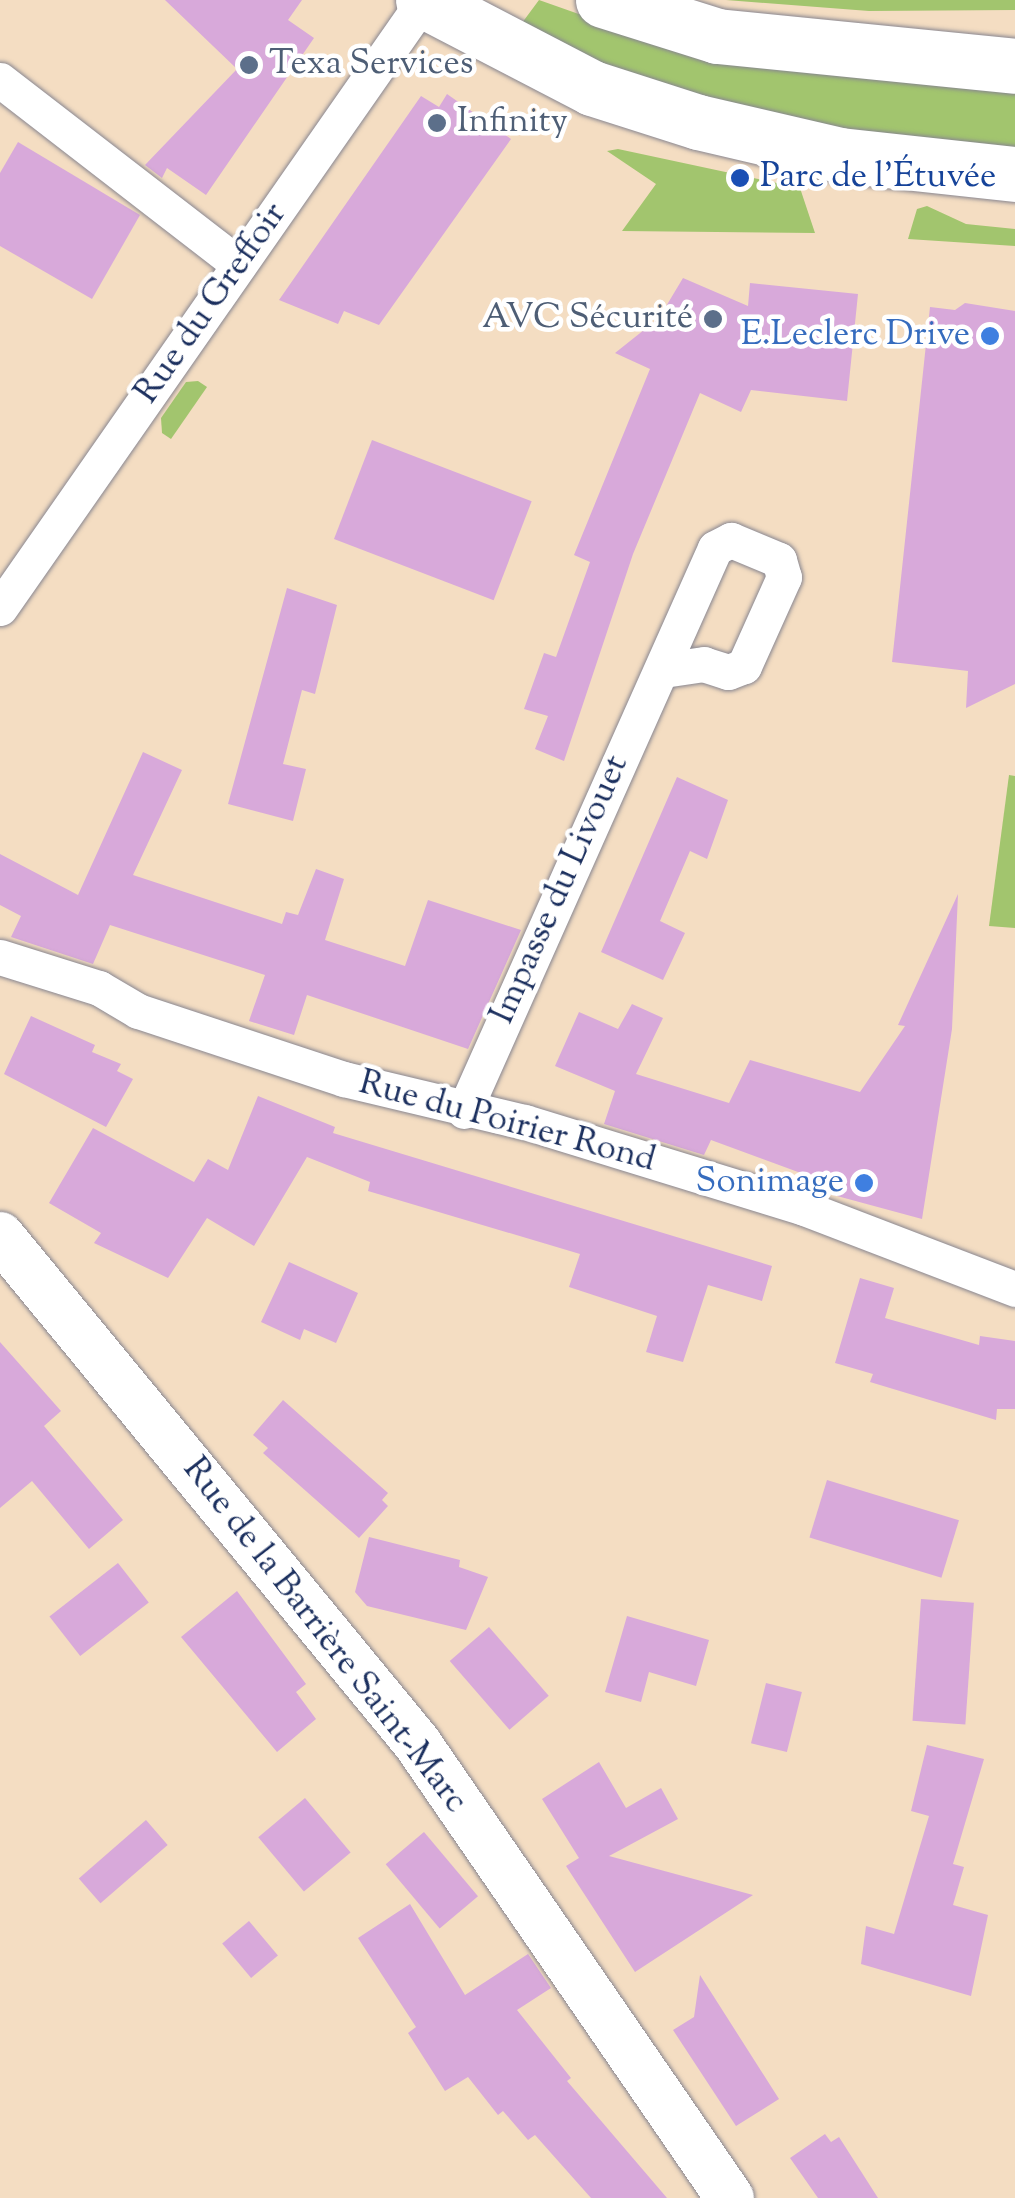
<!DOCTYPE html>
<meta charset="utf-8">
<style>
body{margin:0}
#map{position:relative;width:1015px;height:2198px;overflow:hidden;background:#f4ddc2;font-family:"Sorts Mill Goudy",serif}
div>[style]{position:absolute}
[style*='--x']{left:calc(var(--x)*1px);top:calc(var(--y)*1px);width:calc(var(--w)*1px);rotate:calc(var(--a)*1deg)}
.green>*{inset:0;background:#a2c56e}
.building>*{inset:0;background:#d8a9da;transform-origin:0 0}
.roads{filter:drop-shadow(0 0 2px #888690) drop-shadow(0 0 2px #888690)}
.minor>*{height:35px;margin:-17.5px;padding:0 17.5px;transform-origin:17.5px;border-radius:17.5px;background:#fff}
.secondary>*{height:48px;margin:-24px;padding:0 24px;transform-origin:24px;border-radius:24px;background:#fff}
.primary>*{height:55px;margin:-27.5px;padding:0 27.5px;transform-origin:27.5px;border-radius:27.5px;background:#fff}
.dots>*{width:28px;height:28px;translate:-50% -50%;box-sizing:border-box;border:5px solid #fff;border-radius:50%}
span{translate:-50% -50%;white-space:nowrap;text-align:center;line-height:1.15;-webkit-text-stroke:9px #fff;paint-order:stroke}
.service-label{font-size:35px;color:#4e5e75}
.left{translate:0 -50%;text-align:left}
.right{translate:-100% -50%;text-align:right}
.transit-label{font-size:35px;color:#164399}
.street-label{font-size:35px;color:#1b2f5e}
.shop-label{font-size:35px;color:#366cbe}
</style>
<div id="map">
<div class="green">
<i style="clip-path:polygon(539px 0,644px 37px,1015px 85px,1015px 156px,813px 131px,605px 70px,519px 27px)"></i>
<i style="clip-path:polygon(726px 0,1015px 0,1015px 10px,869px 11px)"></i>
<i style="clip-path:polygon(618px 149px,800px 188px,815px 233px,622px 231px,656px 184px,607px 151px)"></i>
<i style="clip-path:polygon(927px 206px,966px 224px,1015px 229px,1015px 246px,908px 239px,917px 209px)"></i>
<i style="clip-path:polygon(198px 381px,207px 387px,171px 439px,162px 433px,161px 418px,186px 382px)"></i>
<i style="clip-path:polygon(1009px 775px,1015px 776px,1015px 928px,989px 926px)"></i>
</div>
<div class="building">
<i style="clip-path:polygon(165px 0,302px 0,288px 20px,314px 38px,206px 195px,167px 168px,162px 178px,145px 165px,237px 69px)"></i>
<i style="clip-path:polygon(447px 94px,511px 139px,379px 325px,344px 311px,338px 324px,279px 300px,421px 96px,439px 107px)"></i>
<i style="clip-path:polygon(18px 142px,140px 215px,92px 299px,0 246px,0 173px)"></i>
<i style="clip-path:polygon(683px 278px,748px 306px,750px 283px,858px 294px,847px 401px,751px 390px,741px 412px,700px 393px,633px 554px,564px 761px,535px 749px,548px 716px,524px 709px,544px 653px,556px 657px,590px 562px,574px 555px,650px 369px,615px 353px,659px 318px)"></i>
<i style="clip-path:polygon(965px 303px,1015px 311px,1015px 684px,966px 708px,968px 671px,892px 662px,930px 307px,955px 310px)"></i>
<i style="left:372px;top:440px;width:171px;height:106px;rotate:21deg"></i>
<i style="clip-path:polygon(287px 588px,337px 605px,315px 694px,302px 690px,283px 764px,306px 769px,293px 821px,228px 804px)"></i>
<i style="clip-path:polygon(143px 752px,182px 770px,133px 875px,282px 924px,286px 912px,298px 915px,316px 869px,344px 879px,325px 940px,405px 966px,428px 900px,521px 930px,468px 1049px,307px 995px,294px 1035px,249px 1021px,265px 975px,110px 925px,93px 964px,11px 937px,21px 916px,0 905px,0 854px,78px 895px)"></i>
<i style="clip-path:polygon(677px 777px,728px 800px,707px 859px,690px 851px,660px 921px,685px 933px,663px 980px,601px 952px)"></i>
<i style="clip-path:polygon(958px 894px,952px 1029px,922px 1219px,826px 1193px,828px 1183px,711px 1140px,704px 1155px,604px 1124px,615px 1091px,555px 1066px,579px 1012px,618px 1029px,632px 1004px,663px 1018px,636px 1074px,729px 1103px,750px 1060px,860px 1092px,905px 1026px,898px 1025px)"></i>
<i style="clip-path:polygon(31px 1016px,95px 1045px,92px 1052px,121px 1064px,117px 1071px,133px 1079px,106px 1127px,4px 1074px)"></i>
<i style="clip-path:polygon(258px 1096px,335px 1127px,333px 1133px,772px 1266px,762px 1301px,708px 1285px,683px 1362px,646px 1352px,657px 1316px,569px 1287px,580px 1254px,368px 1191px,370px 1182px,307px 1157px,254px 1246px,207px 1218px,168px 1278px,94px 1243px,101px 1233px,49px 1203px,93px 1128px,194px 1182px,208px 1159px,228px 1170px)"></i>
<i style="clip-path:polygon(289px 1262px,358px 1293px,336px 1343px,304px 1329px,300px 1340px,261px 1322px)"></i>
<i style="clip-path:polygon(860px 1278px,894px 1288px,885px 1318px,979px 1345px,980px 1336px,1015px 1341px,1015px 1409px,997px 1409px,996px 1420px,870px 1382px,873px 1374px,835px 1363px)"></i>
<i style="clip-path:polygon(0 1342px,61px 1411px,44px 1426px,123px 1520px,89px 1549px,32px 1481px,0 1508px)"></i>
<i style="clip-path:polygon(283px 1400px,388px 1493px,382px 1500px,388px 1506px,359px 1538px,263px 1453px,268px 1448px,253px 1435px)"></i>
<i style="left:827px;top:1480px;width:138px;height:60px;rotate:17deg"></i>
<i style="clip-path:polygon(369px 1537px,460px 1560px,459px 1567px,488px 1577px,466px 1630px,367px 1606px,355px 1592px)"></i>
<i style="left:118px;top:1563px;width:50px;height:87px;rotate:52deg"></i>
<i style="clip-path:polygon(237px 1591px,306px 1684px,296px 1692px,316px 1719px,277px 1752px,181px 1637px)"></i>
<i style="left:921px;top:1599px;width:53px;height:122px;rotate:4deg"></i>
<i style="clip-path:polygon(627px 1616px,709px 1640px,696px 1686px,649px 1672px,641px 1702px,605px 1692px)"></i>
<i style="left:489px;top:1627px;width:91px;height:52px;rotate:49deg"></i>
<i style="left:766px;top:1683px;width:37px;height:62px;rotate:14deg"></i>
<i style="clip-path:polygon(927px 1745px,984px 1759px,953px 1864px,964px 1867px,953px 1905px,988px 1915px,971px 1996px,861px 1964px,866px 1926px,894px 1934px,929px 1816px,911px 1811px)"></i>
<i style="clip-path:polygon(599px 1762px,626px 1808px,661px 1788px,678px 1819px,609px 1856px,753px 1895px,635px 1972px,566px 1866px,579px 1858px,542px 1799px)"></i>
<i style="left:305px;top:1798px;width:71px;height:61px;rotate:50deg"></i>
<i style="left:146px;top:1820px;width:33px;height:89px;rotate:49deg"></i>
<i style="left:424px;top:1832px;width:84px;height:50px;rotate:50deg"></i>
<i style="clip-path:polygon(410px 1904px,465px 1995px,528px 1954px,551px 1988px,517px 2010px,571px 2078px,567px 2081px,667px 2198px,591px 2198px,535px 2135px,528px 2140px,503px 2111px,498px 2115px,468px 2077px,445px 2091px,408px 2033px,416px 2027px,358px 1938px)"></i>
<i style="left:249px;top:1921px;width:45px;height:35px;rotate:50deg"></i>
<i style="clip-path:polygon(700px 1975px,779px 2099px,736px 2126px,673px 2030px,694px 2017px)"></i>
<i style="clip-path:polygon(825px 2134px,831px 2142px,839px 2137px,878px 2198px,818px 2198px,790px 2158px)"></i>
</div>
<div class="roads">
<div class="minor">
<i style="--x:0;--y:80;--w:302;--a:37.7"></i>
<i style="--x:0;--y:608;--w:741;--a:-55.11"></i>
<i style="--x:0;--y:957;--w:104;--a:17.4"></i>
<i style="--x:99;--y:988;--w:45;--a:30.5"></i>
<i style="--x:138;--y:1011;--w:217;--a:18.3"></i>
<i style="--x:344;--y:1079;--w:186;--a:13.4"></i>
<i style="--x:525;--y:1122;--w:292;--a:17.1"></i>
<i style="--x:804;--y:1208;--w:226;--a:21"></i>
<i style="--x:464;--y:1111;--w:616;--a:-65.97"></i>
<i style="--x:715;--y:548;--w:18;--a:-27"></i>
<i style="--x:731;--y:540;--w:52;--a:22.6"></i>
<i style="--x:779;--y:560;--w:18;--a:74"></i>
<i style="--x:784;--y:577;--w:98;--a:114.2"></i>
<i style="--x:744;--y:666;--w:17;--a:159"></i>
<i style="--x:728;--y:672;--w:25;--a:-162"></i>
<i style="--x:704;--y:664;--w:41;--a:171.7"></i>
</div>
<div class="secondary">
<i style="--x:0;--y:1236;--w:656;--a:50.56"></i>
<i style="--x:417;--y:1743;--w:552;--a:55.48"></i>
</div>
<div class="primary">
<i style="--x:423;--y:0;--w:191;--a:27.5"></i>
<i style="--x:592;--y:88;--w:111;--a:17.8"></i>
<i style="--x:698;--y:122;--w:146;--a:13.1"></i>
<i style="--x:840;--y:155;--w:176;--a:6.2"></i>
<i style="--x:603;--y:0;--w:120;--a:17.5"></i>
<i style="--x:717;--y:36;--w:300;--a:5.7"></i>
</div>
</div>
<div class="dots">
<i style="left:249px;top:65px;background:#5c6f8a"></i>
<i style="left:437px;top:123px;background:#5c6f8a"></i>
<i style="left:740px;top:178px;background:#1a4fb4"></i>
<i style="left:713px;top:319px;background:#5c6f8a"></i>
<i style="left:990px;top:336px;background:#3f7fe0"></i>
<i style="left:864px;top:1183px;background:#3f7fe0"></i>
</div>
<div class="service-label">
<span class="left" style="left:269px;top:65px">Texa Services</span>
<span class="left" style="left:457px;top:123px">Infinity</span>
<span class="right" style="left:693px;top:319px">AVC Sécurité</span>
</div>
<div class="transit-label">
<span class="left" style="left:760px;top:178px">Parc de l'Étuvée</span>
</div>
<div class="street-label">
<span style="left:212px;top:304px;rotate:-55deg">Rue du Greffoir</span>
<span style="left:561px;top:890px;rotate:-66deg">Impasse du Livouet</span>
<span style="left:507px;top:1123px;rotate:15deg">Rue du Poirier Rond</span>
<span style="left:324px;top:1636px;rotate:52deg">Rue de la Barrière Saint-Marc</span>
</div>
<div class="shop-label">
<span class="right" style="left:970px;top:336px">E.Leclerc Drive</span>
<span class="right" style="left:844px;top:1183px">Sonimage</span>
</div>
</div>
